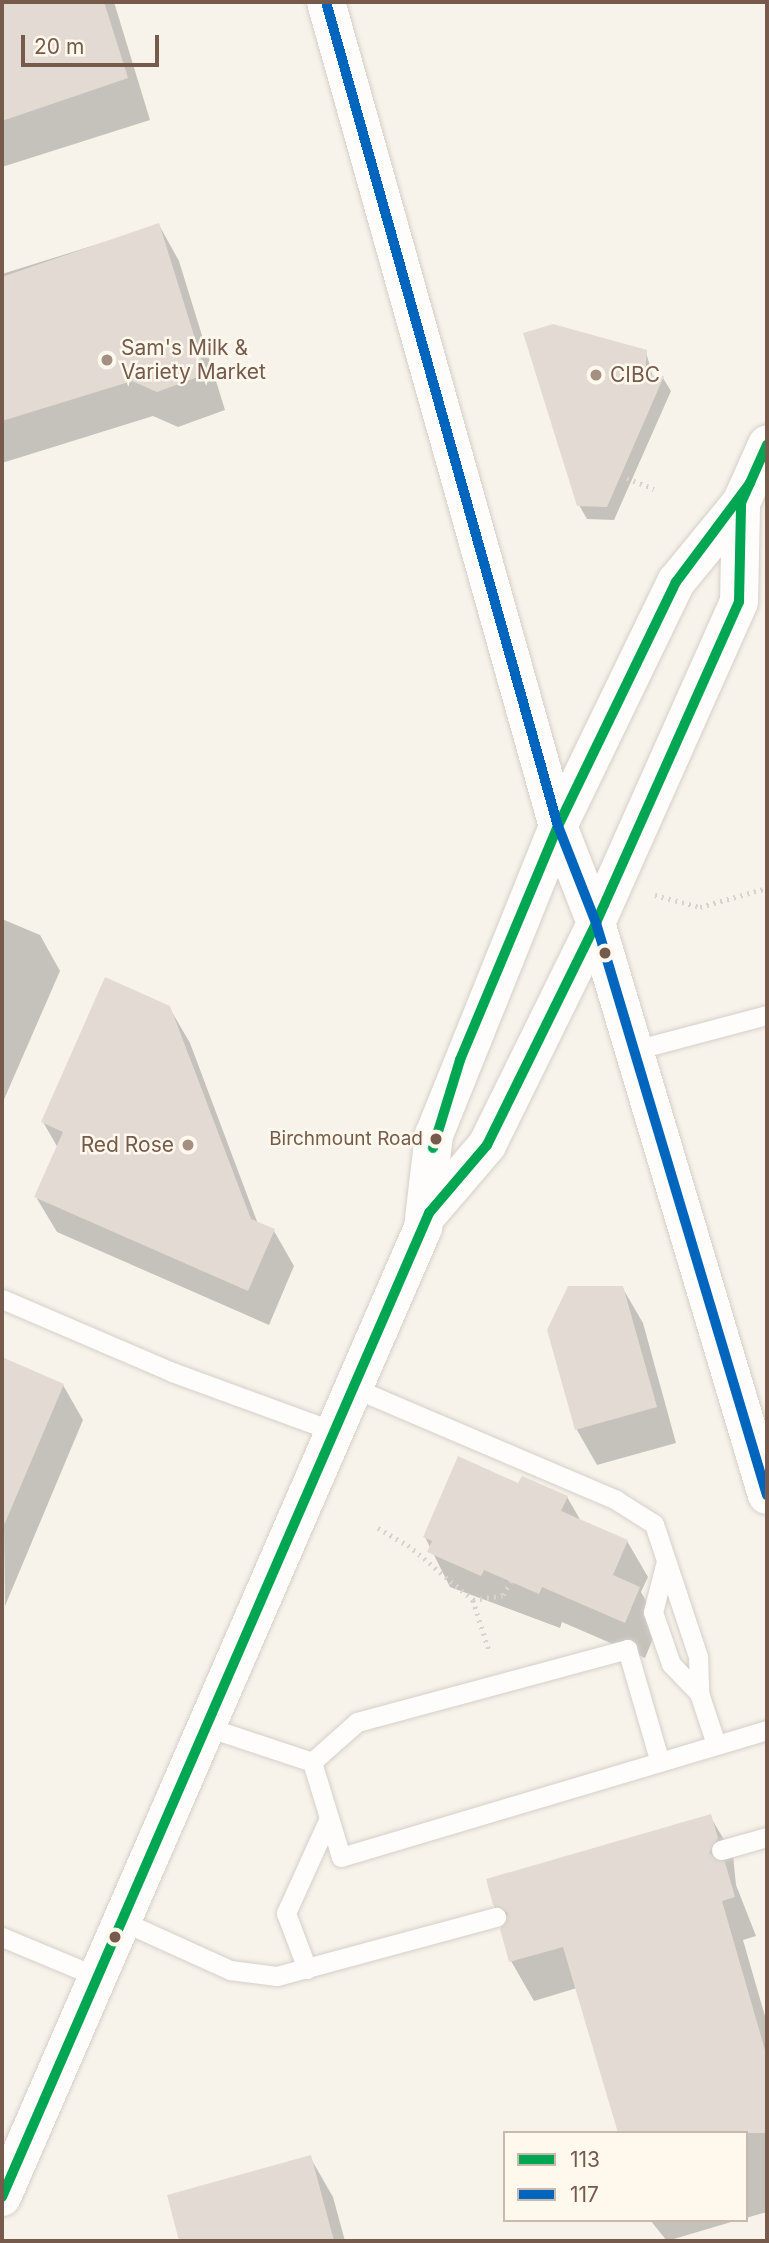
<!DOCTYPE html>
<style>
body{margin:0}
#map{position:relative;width:769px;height:2243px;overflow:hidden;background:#f7f3eb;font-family:Inter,sans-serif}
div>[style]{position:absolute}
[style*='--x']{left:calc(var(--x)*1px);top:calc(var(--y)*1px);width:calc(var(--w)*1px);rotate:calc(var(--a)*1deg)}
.shadow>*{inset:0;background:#0003}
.building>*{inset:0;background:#e3dbd3}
.path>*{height:4.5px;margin-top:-2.25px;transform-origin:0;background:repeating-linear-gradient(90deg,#dad2ce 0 2px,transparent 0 7px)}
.roads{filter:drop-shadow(0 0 2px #d6cfc8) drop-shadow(0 0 2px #d6cfc8)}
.service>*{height:19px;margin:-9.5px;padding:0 9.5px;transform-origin:9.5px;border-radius:9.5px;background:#fefdfc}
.secondary>*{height:38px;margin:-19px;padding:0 19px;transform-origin:19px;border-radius:19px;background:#fefdfc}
.bus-1>*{height:10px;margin:-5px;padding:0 5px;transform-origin:5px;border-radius:5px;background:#00a651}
.bus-2>*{height:10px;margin:-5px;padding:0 5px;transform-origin:5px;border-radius:5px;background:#0065bd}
.dots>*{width:19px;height:19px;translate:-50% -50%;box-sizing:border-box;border:4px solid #fff8ed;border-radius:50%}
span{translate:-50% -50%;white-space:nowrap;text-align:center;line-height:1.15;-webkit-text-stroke:5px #fff8ed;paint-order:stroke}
.bus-label{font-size:19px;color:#765a4b}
.right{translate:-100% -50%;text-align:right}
.poi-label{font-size:21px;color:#765a4b}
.left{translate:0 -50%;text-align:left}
.frame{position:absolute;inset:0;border:4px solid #765a4b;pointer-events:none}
.legend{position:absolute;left:503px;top:2131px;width:245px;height:91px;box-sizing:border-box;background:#fff8ed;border:2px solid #c8b9ac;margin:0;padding:9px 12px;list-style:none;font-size:21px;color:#765a4b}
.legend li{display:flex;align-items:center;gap:14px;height:35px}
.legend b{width:35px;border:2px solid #c8b9ac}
.scale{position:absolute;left:21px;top:35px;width:138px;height:32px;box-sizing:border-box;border:4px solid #765a4b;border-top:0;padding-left:9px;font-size:21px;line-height:24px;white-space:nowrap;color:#765a4b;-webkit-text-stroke:5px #fff8ed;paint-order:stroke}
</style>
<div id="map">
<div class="shadow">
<i style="clip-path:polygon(2px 2px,114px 2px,150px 120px,2px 167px)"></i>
<i style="clip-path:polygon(159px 225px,179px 261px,225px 410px,178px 427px,153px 416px,2px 463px,2px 274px)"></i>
<i style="clip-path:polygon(646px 352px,653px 377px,663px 378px,671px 391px,614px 520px,587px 519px,579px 505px)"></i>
<i style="clip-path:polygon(2px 919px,40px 935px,60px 971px,2px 1104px)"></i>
<i style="clip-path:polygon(169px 1007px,190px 1043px,258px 1224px,274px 1231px,294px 1266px,269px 1325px,57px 1232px,36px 1197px,58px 1148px,43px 1122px)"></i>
<i style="clip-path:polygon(622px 1287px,643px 1323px,676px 1443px,597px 1465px,577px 1430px,549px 1330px)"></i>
<i style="clip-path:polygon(2px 1359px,63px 1385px,83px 1420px,5px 1606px)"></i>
<i style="clip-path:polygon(519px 1486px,567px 1497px,581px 1521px,627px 1541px,648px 1577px,641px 1592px,659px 1624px,645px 1658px,562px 1622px,560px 1628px,450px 1587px,425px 1537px)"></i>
<i style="clip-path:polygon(710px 1816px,733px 1855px,736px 1885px,756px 1936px,743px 1940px,767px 2023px,767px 2212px,746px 2218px,746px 2133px,577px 1988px,534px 2001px,511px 1961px,494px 1904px)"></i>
<i style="clip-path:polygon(310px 2157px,333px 2197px,345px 2241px,181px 2241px,169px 2196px)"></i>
<i style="clip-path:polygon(650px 2220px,738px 2220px,667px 2241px)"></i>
</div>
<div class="building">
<i style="clip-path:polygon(2px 2px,104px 2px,128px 78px,2px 121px)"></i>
<i style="clip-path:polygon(159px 223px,206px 374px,157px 392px,132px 381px,2px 421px,2px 277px)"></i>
<i style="clip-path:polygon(553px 324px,647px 350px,645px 375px,664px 376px,607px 507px,577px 506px,523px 333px)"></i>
<i style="clip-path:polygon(105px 977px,170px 1006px,251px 1219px,275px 1229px,248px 1291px,34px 1197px,63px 1132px,41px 1122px)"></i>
<i style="clip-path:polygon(568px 1286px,623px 1286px,657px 1407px,575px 1430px,547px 1330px)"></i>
<i style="clip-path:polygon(2px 1357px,64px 1384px,2px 1530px)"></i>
<i style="clip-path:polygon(458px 1456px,518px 1483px,522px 1476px,568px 1496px,561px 1511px,628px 1540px,613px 1575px,640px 1587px,625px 1623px,542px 1587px,539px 1594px,484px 1570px,481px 1576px,427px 1552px,432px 1541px,423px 1537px)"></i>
<i style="clip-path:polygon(711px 1814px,718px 1838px,709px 1853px,725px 1862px,735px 1897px,722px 1901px,767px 2057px,767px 2133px,618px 2133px,563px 1947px,509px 1962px,500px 1929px,508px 1913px,493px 1905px,486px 1879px)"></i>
<i style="clip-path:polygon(311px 2155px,334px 2241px,179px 2241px,167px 2195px)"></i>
</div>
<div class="path">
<i style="--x:627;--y:478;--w:29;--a:22"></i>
<i style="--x:655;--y:895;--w:47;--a:14.9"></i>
<i style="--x:700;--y:907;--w:70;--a:-15.8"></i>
<i style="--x:378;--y:1528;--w:34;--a:30"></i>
<i style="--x:408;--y:1545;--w:85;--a:40.2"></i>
<i style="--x:473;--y:1600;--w:52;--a:72.3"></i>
<i style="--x:473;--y:1600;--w:30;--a:-9"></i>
<i style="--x:503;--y:1595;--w:16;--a:-60"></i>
</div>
<div class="roads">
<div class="service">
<i style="--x:635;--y:1050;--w:137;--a:-14.9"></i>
<i style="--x:2;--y:1299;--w:185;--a:23.2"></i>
<i style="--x:172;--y:1372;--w:175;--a:20.1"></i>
<i style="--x:354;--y:1388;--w:285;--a:23.1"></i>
<i style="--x:616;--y:1500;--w:45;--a:32.3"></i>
<i style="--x:654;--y:1524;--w:139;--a:71.6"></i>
<i style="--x:698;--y:1656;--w:37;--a:88"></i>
<i style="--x:699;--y:1693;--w:54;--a:71.6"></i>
<i style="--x:666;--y:1561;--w:53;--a:104.3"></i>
<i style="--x:653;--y:1612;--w:55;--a:70.9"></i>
<i style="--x:671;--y:1664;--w:40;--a:46"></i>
<i style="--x:207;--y:1727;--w:111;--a:18.4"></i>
<i style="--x:312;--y:1762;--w:60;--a:-41.6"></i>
<i style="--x:357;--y:1722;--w:280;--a:-15.1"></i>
<i style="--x:627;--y:1649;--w:115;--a:73.8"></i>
<i style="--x:312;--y:1762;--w:99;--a:73"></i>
<i style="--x:341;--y:1857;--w:445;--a:-16.6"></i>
<i style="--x:721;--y:1850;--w:48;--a:-15.8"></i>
<i style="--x:122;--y:1921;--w:119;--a:24.4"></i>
<i style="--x:230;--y:1970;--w:47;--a:7.3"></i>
<i style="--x:277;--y:1976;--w:227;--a:-15.1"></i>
<i style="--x:2;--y:1937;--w:104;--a:22.6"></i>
<i style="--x:307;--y:1969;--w:60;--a:-110.6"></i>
<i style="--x:286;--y:1913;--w:104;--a:-65.6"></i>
</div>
<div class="secondary">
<i style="--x:326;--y:2;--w:856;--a:74.28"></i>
<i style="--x:558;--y:826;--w:104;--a:68.6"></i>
<i style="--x:596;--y:923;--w:597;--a:73.36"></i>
<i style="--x:429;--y:1213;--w:89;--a:-49.5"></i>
<i style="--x:487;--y:1145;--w:247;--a:-63.8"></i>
<i style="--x:596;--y:923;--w:351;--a:-66"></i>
<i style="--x:739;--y:602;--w:99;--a:-88.8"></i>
<i style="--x:2;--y:2197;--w:1057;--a:-66.52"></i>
<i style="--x:423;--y:1228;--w:94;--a:-83.3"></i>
<i style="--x:434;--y:1135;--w:333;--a:-68.1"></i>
<i style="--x:558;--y:826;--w:271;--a:-64.2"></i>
<i style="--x:676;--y:582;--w:102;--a:-50.6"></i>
<i style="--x:741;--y:503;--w:64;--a:-65.9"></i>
</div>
</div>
<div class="bus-1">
<i style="--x:433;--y:1148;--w:92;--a:-72.9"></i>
<i style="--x:460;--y:1060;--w:254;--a:-67.3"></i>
<i style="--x:558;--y:826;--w:271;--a:-64.2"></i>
<i style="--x:676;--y:582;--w:124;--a:-53.2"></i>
<i style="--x:2;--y:2197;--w:1073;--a:-66.54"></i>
<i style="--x:429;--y:1213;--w:89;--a:-49.5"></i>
<i style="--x:487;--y:1145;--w:247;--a:-63.8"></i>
<i style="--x:596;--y:923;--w:351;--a:-66"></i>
<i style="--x:739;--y:602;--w:99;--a:-88.8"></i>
<i style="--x:741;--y:503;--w:64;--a:-65.9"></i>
</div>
<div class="bus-2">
<i style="--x:326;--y:2;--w:856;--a:74.28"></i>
<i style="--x:558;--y:826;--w:104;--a:68.6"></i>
<i style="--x:596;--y:923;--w:597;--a:73.36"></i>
</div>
<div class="dots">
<i style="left:107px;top:360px;background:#a39083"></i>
<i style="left:596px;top:375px;background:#a39083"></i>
<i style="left:605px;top:953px;background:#765a4b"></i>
<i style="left:436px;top:1139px;background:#765a4b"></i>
<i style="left:188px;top:1145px;background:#a39083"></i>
<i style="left:115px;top:1937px;background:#765a4b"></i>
</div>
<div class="bus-label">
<span class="right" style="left:423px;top:1139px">Birchmount Road</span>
</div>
<div class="poi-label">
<span class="left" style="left:121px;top:360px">Sam's Milk &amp;<br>Variety Market</span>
<span class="left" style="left:610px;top:375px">CIBC</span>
<span class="right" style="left:174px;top:1145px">Red Rose</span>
</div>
<div class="frame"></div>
<ul class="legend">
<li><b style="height:9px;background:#00a651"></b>113</li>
<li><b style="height:9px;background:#0065bd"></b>117</li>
</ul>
<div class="scale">20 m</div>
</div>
